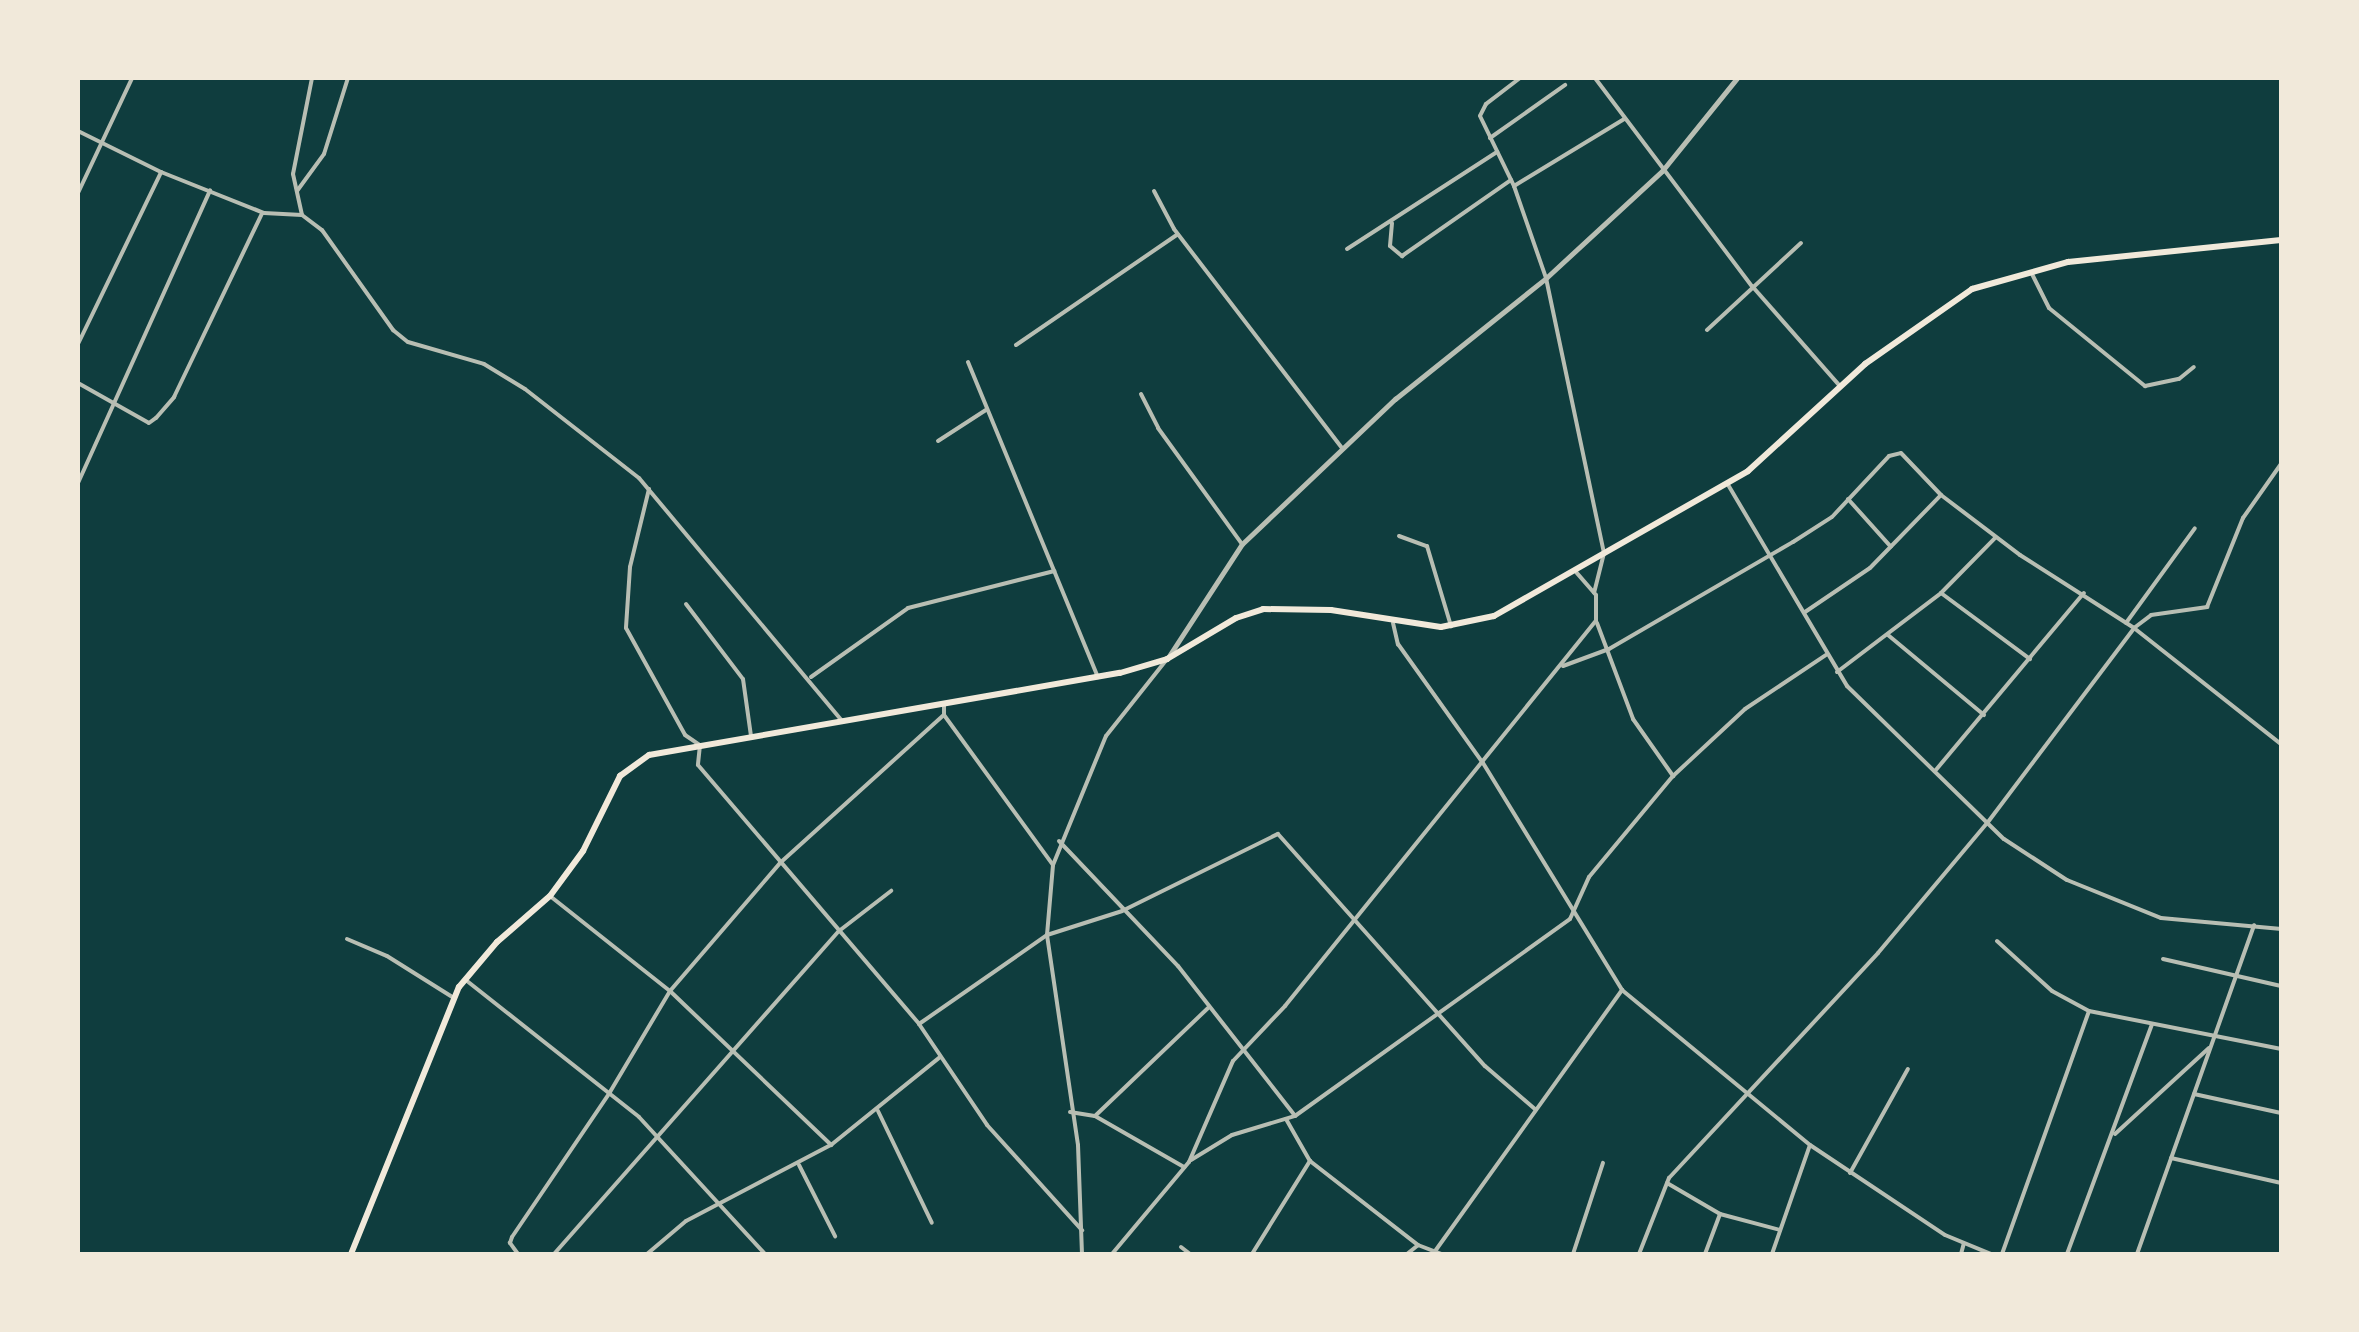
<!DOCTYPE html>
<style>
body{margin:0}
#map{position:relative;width:2359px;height:1332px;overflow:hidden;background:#0f3d3e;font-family:"Fira Sans Condensed",sans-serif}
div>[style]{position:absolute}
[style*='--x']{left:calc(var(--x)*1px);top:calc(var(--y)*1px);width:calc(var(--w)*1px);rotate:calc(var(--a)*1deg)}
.minor>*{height:4px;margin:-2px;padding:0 2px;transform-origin:2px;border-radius:2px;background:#b8beb3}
.tertiary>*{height:5px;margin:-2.5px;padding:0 2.5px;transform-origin:2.5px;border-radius:2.5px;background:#b8beb3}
.primary>*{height:6px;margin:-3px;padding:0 3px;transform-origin:3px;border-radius:3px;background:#f1e9da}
span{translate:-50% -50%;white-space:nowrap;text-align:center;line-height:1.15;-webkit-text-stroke:7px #f1e9da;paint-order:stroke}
.frame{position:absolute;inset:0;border:80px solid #f1e9da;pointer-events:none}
</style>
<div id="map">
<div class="minor">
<i style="--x:1520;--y:78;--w:43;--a:142.6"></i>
<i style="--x:1486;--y:104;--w:13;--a:117"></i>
<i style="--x:1480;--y:116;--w:78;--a:64.1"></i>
<i style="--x:1514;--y:186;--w:97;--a:70.8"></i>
<i style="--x:1546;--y:278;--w:281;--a:78.1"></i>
<i style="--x:1604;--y:553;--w:41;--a:104"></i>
<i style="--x:1595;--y:78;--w:261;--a:53"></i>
<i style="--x:1752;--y:286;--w:133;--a:48.7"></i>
<i style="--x:78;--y:131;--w:93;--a:26.3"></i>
<i style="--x:161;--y:172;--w:111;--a:21.7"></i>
<i style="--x:264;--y:213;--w:38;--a:3"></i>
<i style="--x:302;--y:215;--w:25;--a:37"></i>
<i style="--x:322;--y:230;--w:123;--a:54.6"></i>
<i style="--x:393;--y:330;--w:19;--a:39"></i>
<i style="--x:408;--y:342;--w:79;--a:16.1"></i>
<i style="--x:484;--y:364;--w:48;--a:31.4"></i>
<i style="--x:525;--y:389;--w:145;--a:38"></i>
<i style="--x:639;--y:478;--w:317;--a:50.1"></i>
<i style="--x:1490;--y:138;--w:92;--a:-35.2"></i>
<i style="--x:1514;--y:186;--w:129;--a:-31.3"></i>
<i style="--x:297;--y:191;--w:46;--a:-53.9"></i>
<i style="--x:324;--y:154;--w:80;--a:-72.5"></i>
<i style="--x:1154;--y:191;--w:43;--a:62.2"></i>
<i style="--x:1174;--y:229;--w:275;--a:52.5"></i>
<i style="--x:78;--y:193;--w:127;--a:-64.8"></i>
<i style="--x:302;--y:215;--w:42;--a:-102.4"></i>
<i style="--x:293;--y:174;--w:98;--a:-78.8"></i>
<i style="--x:1392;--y:223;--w:23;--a:95"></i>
<i style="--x:1390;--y:246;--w:16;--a:40"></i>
<i style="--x:1402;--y:256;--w:133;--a:-34.9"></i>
<i style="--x:1347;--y:249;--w:179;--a:-32.9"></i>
<i style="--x:2031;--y:272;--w:40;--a:63.4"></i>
<i style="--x:2049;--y:308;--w:124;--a:39.1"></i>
<i style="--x:2145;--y:386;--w:35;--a:-12"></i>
<i style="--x:2179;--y:379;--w:19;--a:-39"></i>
<i style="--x:1707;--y:330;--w:128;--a:-42.8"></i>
<i style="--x:78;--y:344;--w:191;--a:-64.2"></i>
<i style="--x:1016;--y:345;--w:196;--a:-34.4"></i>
<i style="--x:968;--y:362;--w:341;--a:67.6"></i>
<i style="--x:78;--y:383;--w:81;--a:29.4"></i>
<i style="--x:149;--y:423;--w:9;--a:-36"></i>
<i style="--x:156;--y:418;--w:28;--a:-49"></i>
<i style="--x:174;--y:397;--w:204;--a:-64.4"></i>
<i style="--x:1141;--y:394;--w:38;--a:63"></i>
<i style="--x:1158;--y:428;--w:143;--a:54.1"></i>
<i style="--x:938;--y:441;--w:57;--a:-32.9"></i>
<i style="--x:78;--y:483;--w:321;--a:-65.7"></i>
<i style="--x:1727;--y:483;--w:236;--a:59.4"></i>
<i style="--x:1847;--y:686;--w:219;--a:44.3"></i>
<i style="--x:2004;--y:839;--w:75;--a:33.1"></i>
<i style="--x:2067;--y:880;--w:101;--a:22"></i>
<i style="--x:2161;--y:918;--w:121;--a:5.2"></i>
<i style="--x:649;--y:489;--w:80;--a:103.7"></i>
<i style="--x:630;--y:567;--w:61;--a:93.8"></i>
<i style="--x:626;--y:628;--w:122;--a:61.1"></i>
<i style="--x:685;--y:735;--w:18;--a:34"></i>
<i style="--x:700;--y:745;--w:20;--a:96"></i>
<i style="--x:698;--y:765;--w:340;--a:49.5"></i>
<i style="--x:919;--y:1024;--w:122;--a:56"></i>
<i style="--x:987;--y:1125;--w:142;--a:47.9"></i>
<i style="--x:1848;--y:499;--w:64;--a:48.1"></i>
<i style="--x:1399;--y:536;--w:30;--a:20"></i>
<i style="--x:1427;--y:546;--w:84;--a:73.3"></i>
<i style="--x:1941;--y:593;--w:111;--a:36.6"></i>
<i style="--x:686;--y:604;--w:94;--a:52.8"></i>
<i style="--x:743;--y:679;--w:58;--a:82"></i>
<i style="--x:1805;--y:612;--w:78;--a:-34.1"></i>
<i style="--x:1870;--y:568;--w:102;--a:-45.8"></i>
<i style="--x:1393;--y:623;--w:22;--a:77"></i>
<i style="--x:1398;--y:644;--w:146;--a:54.5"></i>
<i style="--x:1483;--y:763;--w:266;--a:58.5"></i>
<i style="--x:1622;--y:990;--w:244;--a:39.5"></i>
<i style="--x:1810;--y:1145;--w:162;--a:33.7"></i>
<i style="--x:1945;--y:1235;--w:50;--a:22.4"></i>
<i style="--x:1597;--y:623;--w:103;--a:69.4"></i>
<i style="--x:1633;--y:719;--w:70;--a:54.9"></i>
<i style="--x:2126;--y:623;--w:117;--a:-54"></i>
<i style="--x:1888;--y:635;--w:125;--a:39.8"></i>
<i style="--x:1563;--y:666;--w:49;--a:-20.3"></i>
<i style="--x:1609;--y:649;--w:213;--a:-30.2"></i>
<i style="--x:1793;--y:542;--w:46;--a:-32.7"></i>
<i style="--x:1832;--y:517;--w:83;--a:-46.9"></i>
<i style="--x:1889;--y:456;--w:12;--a:-14"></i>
<i style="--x:1901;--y:453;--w:58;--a:46.4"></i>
<i style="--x:1941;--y:495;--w:99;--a:37.2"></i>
<i style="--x:2020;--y:555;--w:135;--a:32.6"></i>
<i style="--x:2134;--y:628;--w:187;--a:38.3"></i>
<i style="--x:1837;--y:672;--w:131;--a:-37.2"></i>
<i style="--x:1941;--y:593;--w:78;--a:-45.5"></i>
<i style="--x:811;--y:677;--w:119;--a:-35.4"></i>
<i style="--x:908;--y:608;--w:151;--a:-14.2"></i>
<i style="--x:944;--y:715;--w:185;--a:54"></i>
<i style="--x:1935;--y:771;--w:232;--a:-50.1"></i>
<i style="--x:1059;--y:841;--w:173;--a:46.4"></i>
<i style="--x:1178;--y:966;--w:190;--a:52"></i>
<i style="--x:550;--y:896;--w:153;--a:38.4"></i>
<i style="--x:670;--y:991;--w:223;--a:43.7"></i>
<i style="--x:347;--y:939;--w:43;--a:23"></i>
<i style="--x:387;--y:956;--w:79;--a:32.1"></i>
<i style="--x:1997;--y:941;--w:74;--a:42.3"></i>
<i style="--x:2052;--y:991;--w:42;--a:28.4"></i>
<i style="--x:2089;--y:1011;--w:196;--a:11.2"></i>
<i style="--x:2163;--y:959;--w:121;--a:12.9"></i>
<i style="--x:467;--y:981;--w:219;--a:38.3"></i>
<i style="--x:639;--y:1117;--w:186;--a:47.4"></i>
<i style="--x:919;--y:1024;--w:156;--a:-34.8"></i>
<i style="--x:1047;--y:935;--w:79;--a:-17.7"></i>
<i style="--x:1122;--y:911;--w:174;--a:-26.3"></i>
<i style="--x:1278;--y:834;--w:311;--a:48.3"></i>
<i style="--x:1485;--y:1066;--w:67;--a:40.8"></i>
<i style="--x:2194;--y:1094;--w:89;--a:12.3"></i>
<i style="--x:878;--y:1111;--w:124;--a:64.3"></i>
<i style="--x:1070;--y:1112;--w:25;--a:9"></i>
<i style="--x:1095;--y:1116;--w:103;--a:29.8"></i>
<i style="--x:1095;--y:1116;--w:156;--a:-43.7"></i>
<i style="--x:1286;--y:1119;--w:48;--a:60.3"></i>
<i style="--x:1310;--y:1161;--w:137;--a:37.9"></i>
<i style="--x:1418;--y:1245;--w:26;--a:21"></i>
<i style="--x:2115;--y:1134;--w:127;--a:-42.5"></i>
<i style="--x:2171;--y:1158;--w:113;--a:12.8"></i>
<i style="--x:1191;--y:1160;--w:48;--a:-31.4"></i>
<i style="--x:1232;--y:1135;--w:66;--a:-16.8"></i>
<i style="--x:1295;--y:1116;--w:338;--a:-35.6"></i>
<i style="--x:1570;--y:919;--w:46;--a:-65.7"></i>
<i style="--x:1589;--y:877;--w:131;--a:-50.3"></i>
<i style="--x:1673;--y:776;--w:98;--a:-42.9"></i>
<i style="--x:1745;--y:709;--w:97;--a:-33.7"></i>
<i style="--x:799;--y:1165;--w:80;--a:63.1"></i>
<i style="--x:1850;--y:1173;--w:119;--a:-60.9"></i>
<i style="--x:1667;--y:1183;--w:61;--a:30.3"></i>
<i style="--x:1181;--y:1247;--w:11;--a:38"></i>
<i style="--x:518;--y:1254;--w:14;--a:-126"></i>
<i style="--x:510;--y:1243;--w:6;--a:-72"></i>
<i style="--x:512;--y:1237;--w:175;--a:-55.9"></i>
<i style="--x:610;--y:1092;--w:117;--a:-59.3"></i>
<i style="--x:670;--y:991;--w:169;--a:-49.3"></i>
<i style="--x:780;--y:863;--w:221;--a:-42.1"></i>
<i style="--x:944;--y:715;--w:12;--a:-90"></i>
<i style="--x:554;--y:1254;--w:431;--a:-48.6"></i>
<i style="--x:839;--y:931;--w:66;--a:-37.6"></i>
<i style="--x:647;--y:1254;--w:51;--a:-40.2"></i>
<i style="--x:686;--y:1221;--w:164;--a:-27.7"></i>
<i style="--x:831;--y:1145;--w:140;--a:-38.9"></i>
<i style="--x:1082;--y:1254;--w:109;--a:-92.1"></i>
<i style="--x:1078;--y:1145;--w:212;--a:-98.4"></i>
<i style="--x:1047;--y:935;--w:70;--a:-85.1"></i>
<i style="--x:1053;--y:865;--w:139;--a:-67.7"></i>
<i style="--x:1106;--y:736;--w:98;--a:-51.6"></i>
<i style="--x:1112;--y:1254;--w:120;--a:-50.1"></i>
<i style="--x:1189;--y:1162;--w:110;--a:-66.5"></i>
<i style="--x:1233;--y:1061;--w:76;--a:-46.6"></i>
<i style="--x:1285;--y:1006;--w:495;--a:-51.1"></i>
<i style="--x:1596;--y:621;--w:26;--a:-90"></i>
<i style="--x:1596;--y:595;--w:30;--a:-131"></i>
<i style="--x:1252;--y:1254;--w:110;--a:-58.1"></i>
<i style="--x:1407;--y:1254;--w:14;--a:-39"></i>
<i style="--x:1433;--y:1254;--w:325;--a:-54.4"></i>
<i style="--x:1573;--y:1254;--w:96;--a:-71.8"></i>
<i style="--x:1639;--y:1254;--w:82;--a:-68.5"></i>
<i style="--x:1669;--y:1178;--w:307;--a:-47.1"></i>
<i style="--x:1878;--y:953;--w:171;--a:-50"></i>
<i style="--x:1988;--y:822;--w:243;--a:-53"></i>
<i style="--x:2134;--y:628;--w:21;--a:-37"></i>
<i style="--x:2151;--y:615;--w:57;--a:-8.1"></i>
<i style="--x:2207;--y:607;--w:96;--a:-68"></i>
<i style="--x:2243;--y:518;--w:66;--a:-54.9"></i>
<i style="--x:1705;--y:1254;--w:43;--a:-69.4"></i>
<i style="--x:1720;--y:1214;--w:62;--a:14.9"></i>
<i style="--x:1772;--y:1254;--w:115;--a:-70.8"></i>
<i style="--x:1961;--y:1254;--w:11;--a:-75"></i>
<i style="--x:2002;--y:1254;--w:258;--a:-70.3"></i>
<i style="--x:2067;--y:1254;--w:245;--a:-69.7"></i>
<i style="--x:2137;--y:1254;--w:349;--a:-70.4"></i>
</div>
<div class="tertiary">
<i style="--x:1167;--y:659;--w:137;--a:-56.9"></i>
<i style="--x:1242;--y:544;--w:211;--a:-43.5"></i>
<i style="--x:1395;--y:399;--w:193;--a:-38.7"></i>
<i style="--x:1546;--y:278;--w:158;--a:-42.7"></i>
<i style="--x:1662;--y:171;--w:119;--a:-51.1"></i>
</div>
<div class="primary">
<i style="--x:351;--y:1254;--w:288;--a:-68"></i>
<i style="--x:459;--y:987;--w:59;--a:-49.8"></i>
<i style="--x:497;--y:942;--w:70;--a:-41"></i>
<i style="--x:550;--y:896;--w:56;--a:-53.7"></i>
<i style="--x:583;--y:851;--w:84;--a:-63.7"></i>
<i style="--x:620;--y:776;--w:36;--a:-36"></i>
<i style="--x:649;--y:755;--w:478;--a:-9.9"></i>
<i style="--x:1120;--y:673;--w:49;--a:-16.6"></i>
<i style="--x:1167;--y:659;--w:80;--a:-30.7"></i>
<i style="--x:1236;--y:618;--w:28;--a:-18"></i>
<i style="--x:1263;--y:609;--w:68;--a:0.8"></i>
<i style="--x:1331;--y:610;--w:111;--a:8.8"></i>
<i style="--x:1441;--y:627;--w:54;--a:-11.7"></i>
<i style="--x:1494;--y:616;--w:292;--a:-29.7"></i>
<i style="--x:1748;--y:471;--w:159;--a:-42.4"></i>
<i style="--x:1865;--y:364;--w:131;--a:-35"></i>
<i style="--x:1972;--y:289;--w:100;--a:-15.7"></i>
<i style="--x:2068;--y:262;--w:214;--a:-5.9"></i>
</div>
<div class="frame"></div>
</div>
